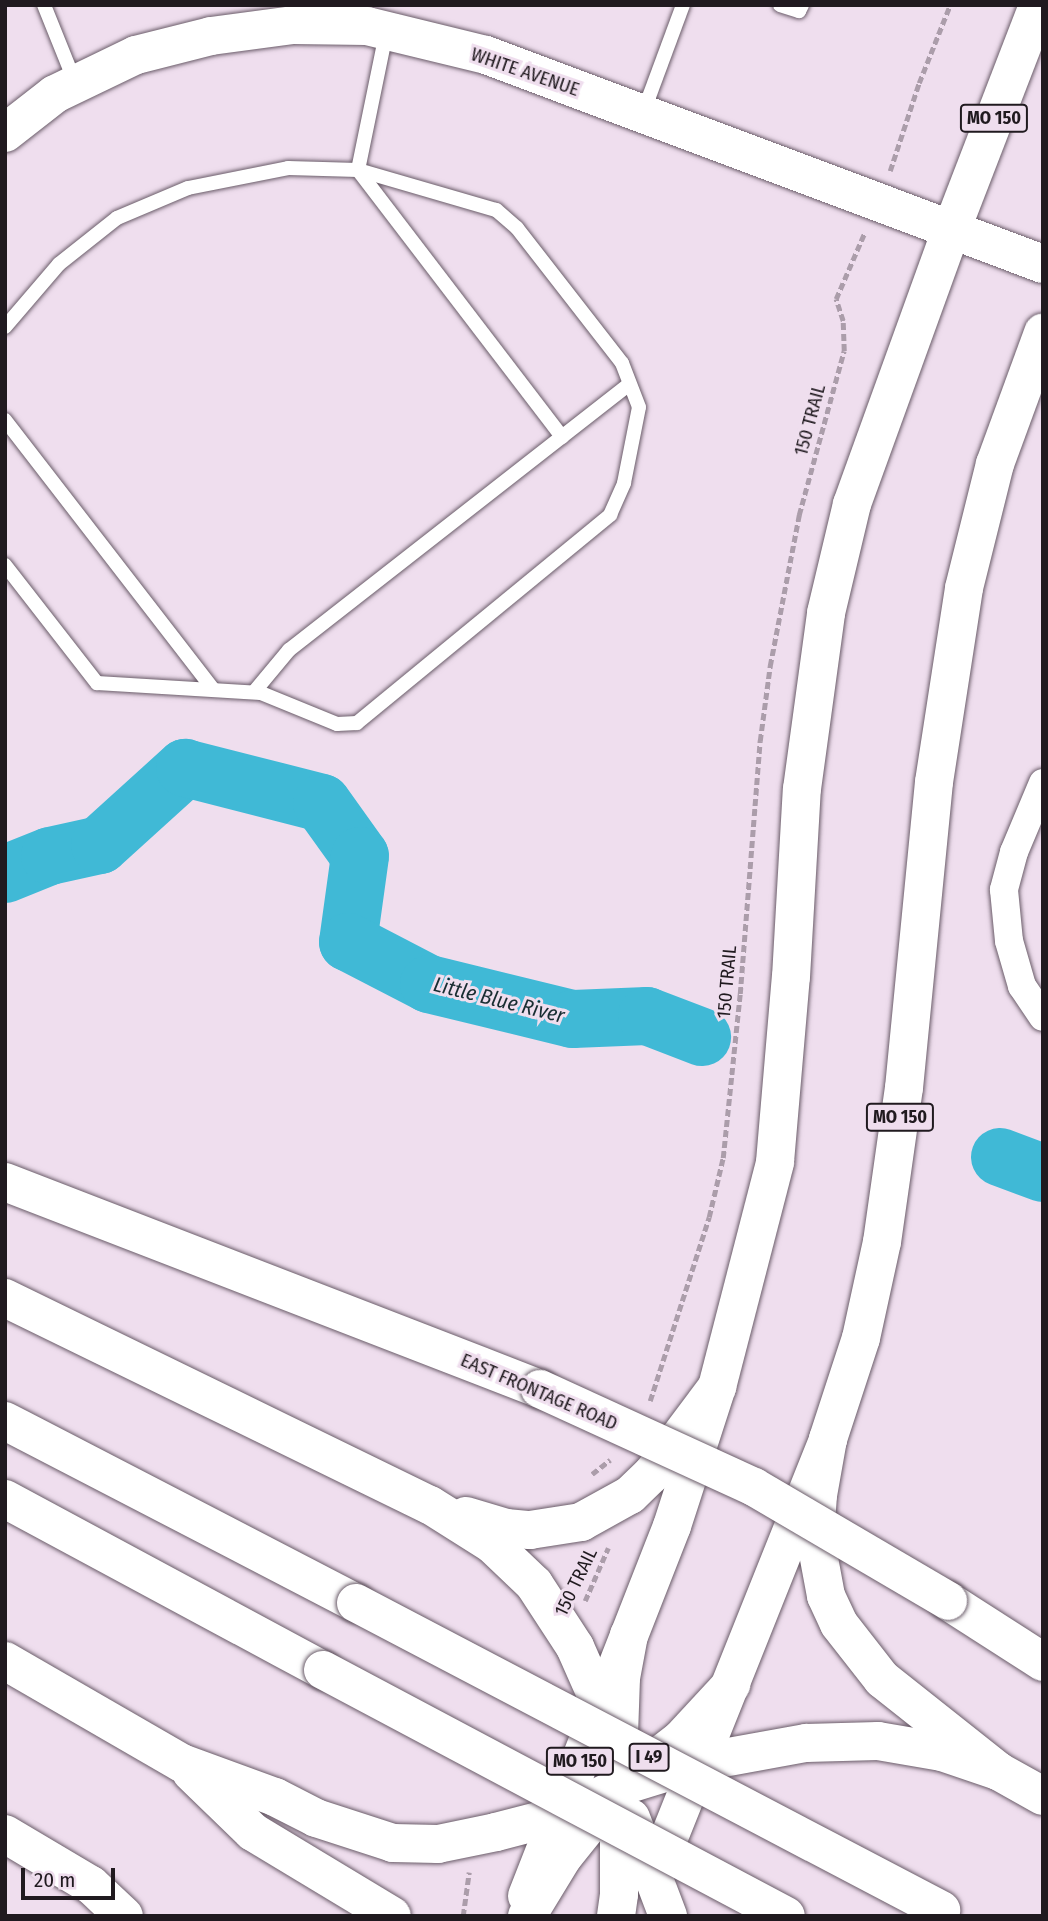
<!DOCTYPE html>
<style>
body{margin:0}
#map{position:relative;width:1048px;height:1921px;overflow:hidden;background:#efdeee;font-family:"Fira Sans Condensed",sans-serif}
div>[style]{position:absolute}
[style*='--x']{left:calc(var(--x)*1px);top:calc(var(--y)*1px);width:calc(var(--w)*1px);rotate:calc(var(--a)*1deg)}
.river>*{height:58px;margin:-29px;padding:0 29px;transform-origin:29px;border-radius:29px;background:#40b9d6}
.path>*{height:4.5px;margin-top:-2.25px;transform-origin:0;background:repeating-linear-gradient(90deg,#ab9daa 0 7px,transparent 0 10.5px)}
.roads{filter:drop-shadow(0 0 2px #6a5c69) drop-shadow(0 0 2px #6a5c69)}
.lane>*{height:14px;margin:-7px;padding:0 7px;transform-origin:7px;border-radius:7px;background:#fff}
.street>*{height:28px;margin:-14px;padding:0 14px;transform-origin:14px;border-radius:14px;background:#fff}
.secondary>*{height:38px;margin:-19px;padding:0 19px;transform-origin:19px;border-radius:19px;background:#fff}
.primary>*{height:38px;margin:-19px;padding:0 19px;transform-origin:19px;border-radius:19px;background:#fff}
.highway>*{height:38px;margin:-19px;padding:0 19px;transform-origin:19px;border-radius:19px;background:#fff}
.bridges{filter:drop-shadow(0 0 2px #6a5c69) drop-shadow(0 0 2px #6a5c69)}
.secondary-bridge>*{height:38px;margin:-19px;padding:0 19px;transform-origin:19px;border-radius:19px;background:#fff}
.highway-bridge>*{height:38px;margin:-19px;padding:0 19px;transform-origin:19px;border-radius:19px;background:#fff}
span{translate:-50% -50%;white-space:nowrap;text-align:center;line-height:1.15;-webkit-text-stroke:6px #efdeee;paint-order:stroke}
.shield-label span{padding:2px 5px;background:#efdeee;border:2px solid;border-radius:5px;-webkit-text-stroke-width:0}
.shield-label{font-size:18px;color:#201a1f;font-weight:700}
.street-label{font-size:19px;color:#201a1f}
.water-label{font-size:21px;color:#182d32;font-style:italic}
.frame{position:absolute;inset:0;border:7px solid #201a1f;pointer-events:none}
.scale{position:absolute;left:21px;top:1868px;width:94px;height:32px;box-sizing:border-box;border:4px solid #201a1f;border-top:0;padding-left:9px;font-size:21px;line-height:24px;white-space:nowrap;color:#201a1f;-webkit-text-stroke:5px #efdeee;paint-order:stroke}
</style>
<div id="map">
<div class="river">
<i style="--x:5;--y:874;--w:48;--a:-21.8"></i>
<i style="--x:50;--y:856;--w:51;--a:-12.4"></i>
<i style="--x:100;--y:845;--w:115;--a:-42.2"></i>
<i style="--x:185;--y:768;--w:141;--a:14.3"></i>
<i style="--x:322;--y:803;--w:65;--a:54.4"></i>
<i style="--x:360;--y:856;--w:87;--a:97.9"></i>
<i style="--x:348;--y:942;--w:91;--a:27.4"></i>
<i style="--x:429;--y:984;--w:148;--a:13.7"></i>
<i style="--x:573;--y:1019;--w:74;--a:-2.3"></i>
<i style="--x:647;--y:1016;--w:59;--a:20.9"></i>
<i style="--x:1000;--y:1157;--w:46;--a:20.4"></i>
</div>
<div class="path">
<i style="--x:890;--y:171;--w:93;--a:-71.8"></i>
<i style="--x:919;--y:83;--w:84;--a:-68.3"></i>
<i style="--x:650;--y:1401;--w:193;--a:-72.2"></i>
<i style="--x:709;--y:1217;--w:61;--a:-76.7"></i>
<i style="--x:723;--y:1158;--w:165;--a:-84.1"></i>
<i style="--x:740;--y:994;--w:254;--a:-85.5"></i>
<i style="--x:760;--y:741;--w:76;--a:-82.4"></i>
<i style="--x:770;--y:666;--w:154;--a:-79.1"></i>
<i style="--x:799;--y:515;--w:170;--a:-74.7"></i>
<i style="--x:844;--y:351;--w:30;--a:-92"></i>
<i style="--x:843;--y:321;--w:23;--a:-108"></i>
<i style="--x:836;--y:299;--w:71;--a:-66.7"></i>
<i style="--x:592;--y:1474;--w:23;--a:-38"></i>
<i style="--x:585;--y:1601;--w:58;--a:-66.5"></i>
<i style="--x:463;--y:1916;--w:44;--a:-82.2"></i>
</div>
<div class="roads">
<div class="lane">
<i style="--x:44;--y:5;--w:83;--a:68.1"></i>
<i style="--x:780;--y:5;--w:20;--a:18"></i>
<i style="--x:799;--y:11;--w:7;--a:-63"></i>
<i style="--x:643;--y:113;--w:115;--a:-69.7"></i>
<i style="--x:5;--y:327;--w:83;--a:-49.4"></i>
<i style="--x:59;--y:264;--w:74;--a:-38.4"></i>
<i style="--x:117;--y:218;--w:77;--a:-22.9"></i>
<i style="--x:188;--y:188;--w:102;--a:-11.3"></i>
<i style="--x:288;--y:168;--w:70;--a:1.6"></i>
<i style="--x:358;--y:170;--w:336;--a:52.6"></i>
<i style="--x:5;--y:420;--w:341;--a:52.3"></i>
<i style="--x:5;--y:565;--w:150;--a:52.1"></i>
<i style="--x:97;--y:683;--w:164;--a:3.5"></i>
<i style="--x:261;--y:693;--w:82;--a:22.2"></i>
<i style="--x:337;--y:724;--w:20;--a:-3"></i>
<i style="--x:357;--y:723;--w:328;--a:-39.4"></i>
<i style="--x:610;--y:515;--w:35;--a:-66"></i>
<i style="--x:624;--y:483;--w:77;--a:-78.8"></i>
<i style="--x:639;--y:407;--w:47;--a:-111.1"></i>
<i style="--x:622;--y:363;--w:171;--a:-127.9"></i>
<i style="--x:517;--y:228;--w:28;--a:-139"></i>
<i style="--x:496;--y:210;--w:144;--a:-163.8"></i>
<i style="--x:358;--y:170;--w:139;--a:-78.4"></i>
<i style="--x:254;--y:692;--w:55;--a:-50.2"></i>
<i style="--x:289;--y:650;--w:432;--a:-38"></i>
</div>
<div class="street">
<i style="--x:1043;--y:783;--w:75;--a:112.8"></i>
<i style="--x:1014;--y:852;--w:39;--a:105"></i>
<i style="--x:1004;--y:890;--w:51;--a:84.4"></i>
<i style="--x:1009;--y:941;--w:47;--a:73.9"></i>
<i style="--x:1022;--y:986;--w:37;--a:56"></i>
</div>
<div class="secondary">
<i style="--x:5;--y:133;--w:63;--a:-38"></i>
<i style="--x:55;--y:94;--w:90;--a:-25.7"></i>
<i style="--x:136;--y:55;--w:77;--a:-14.2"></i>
<i style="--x:211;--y:36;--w:83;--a:-7.6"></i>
<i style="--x:293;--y:25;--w:74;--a:0.8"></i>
<i style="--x:367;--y:26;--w:122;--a:13.7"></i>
<i style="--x:486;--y:55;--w:595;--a:20.57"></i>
<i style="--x:5;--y:1182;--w:574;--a:21.15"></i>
<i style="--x:948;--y:1601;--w:113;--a:32.7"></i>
<i style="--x:5;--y:1834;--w:100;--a:30.7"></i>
<i style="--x:91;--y:1885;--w:45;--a:43.2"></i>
</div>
<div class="primary">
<i style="--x:654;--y:1875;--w:469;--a:-68.2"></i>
<i style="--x:828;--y:1439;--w:106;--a:-71.9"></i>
<i style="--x:861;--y:1338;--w:98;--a:-77.7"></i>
<i style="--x:882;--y:1242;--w:156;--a:-81.9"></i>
<i style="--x:904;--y:1088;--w:307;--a:-84.4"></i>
<i style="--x:934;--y:782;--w:196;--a:-81.2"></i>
<i style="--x:964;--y:588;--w:128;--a:-76"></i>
<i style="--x:995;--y:464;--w:140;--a:-69.9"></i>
<i style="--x:527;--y:1896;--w:397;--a:-68.6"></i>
<i style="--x:672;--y:1526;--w:146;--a:-72.1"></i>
<i style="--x:717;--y:1387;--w:232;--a:-75.5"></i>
<i style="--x:775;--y:1162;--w:186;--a:-85.1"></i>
<i style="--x:791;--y:977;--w:188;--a:-86.7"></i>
<i style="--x:802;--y:789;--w:178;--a:-82.2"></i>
<i style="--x:826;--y:613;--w:112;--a:-76.6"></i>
<i style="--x:852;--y:504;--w:290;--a:-70.1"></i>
<i style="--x:951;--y:231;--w:242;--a:-68.9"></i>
</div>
<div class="highway">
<i style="--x:5;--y:1298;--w:473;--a:26"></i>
<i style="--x:430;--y:1505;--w:73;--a:32.2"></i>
<i style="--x:492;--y:1544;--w:58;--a:43.6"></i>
<i style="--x:534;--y:1584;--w:75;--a:56.9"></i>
<i style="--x:575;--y:1647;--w:64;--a:66.2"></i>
<i style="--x:601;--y:1706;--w:55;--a:77.5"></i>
<i style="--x:5;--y:1421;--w:395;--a:27.4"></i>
<i style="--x:828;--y:1439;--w:57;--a:100.1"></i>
<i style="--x:818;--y:1495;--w:42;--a:94.1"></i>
<i style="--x:815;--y:1537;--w:60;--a:79.4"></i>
<i style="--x:826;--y:1596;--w:31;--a:65"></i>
<i style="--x:839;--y:1624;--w:70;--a:52"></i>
<i style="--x:882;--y:1679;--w:148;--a:38.4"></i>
<i style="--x:998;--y:1771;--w:51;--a:29.1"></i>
<i style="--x:5;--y:1499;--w:361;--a:28.3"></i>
<i style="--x:466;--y:1516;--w:42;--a:16.7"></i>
<i style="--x:506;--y:1528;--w:24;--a:5"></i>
<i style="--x:530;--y:1530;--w:52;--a:-8.9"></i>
<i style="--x:581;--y:1522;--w:56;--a:-28.9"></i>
<i style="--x:630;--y:1495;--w:30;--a:-44"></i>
<i style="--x:652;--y:1474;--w:109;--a:-53.2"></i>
<i style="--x:5;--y:1661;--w:204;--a:30"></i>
<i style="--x:182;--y:1763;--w:99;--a:20.1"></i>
<i style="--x:275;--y:1797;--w:46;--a:27.1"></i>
<i style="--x:316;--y:1818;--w:81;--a:18"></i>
<i style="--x:393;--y:1843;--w:45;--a:1.3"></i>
<i style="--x:438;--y:1844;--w:59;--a:-11.7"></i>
<i style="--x:496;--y:1832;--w:64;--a:-14.5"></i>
<i style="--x:558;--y:1816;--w:68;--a:-25.4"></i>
<i style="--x:619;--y:1787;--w:86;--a:-17"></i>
<i style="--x:701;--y:1762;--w:107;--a:-10.3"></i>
<i style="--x:806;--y:1743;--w:72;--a:-1.6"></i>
<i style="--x:878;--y:1741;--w:65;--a:9.8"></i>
<i style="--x:942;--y:1752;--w:59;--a:18.7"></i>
<i style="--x:619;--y:1735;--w:57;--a:-88"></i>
<i style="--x:621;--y:1678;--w:44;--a:-79.5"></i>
<i style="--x:191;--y:1772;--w:86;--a:44.1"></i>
<i style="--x:253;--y:1832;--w:162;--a:31.1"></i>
<i style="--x:631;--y:1818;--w:105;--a:69.3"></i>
<i style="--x:527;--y:1916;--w:69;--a:-58.6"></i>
<i style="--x:563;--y:1857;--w:90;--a:-51.3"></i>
<i style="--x:619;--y:1787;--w:78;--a:-37.7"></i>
<i style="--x:681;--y:1739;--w:74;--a:-47.2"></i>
<i style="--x:616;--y:1916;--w:22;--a:-82"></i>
<i style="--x:619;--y:1894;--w:84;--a:-90"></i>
</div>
</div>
<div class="bridges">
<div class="secondary-bridge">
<i style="--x:540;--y:1389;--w:235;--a:24.6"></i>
<i style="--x:754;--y:1487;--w:225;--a:30.4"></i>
</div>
<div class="highway-bridge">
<i style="--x:356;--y:1603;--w:661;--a:27.69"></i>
<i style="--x:323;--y:1670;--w:524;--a:27.98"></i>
</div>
</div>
<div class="shield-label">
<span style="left:994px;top:118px">MO 150</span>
<span style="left:900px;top:1117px">MO 150</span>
<span style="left:649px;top:1757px">I 49</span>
<span style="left:580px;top:1761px">MO 150</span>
</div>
<div class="street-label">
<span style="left:525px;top:72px;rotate:19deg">WHITE AVENUE</span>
<span style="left:810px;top:420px;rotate:-75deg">150 TRAIL</span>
<span style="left:727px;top:982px;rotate:-85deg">150 TRAIL</span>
<span style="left:539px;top:1392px;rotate:23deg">EAST FRONTAGE ROAD</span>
<span style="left:576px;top:1582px;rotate:-64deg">150 TRAIL</span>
</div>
<div class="water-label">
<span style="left:499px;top:1000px;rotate:14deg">Little Blue River</span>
</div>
<div class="frame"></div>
<div class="scale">20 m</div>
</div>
